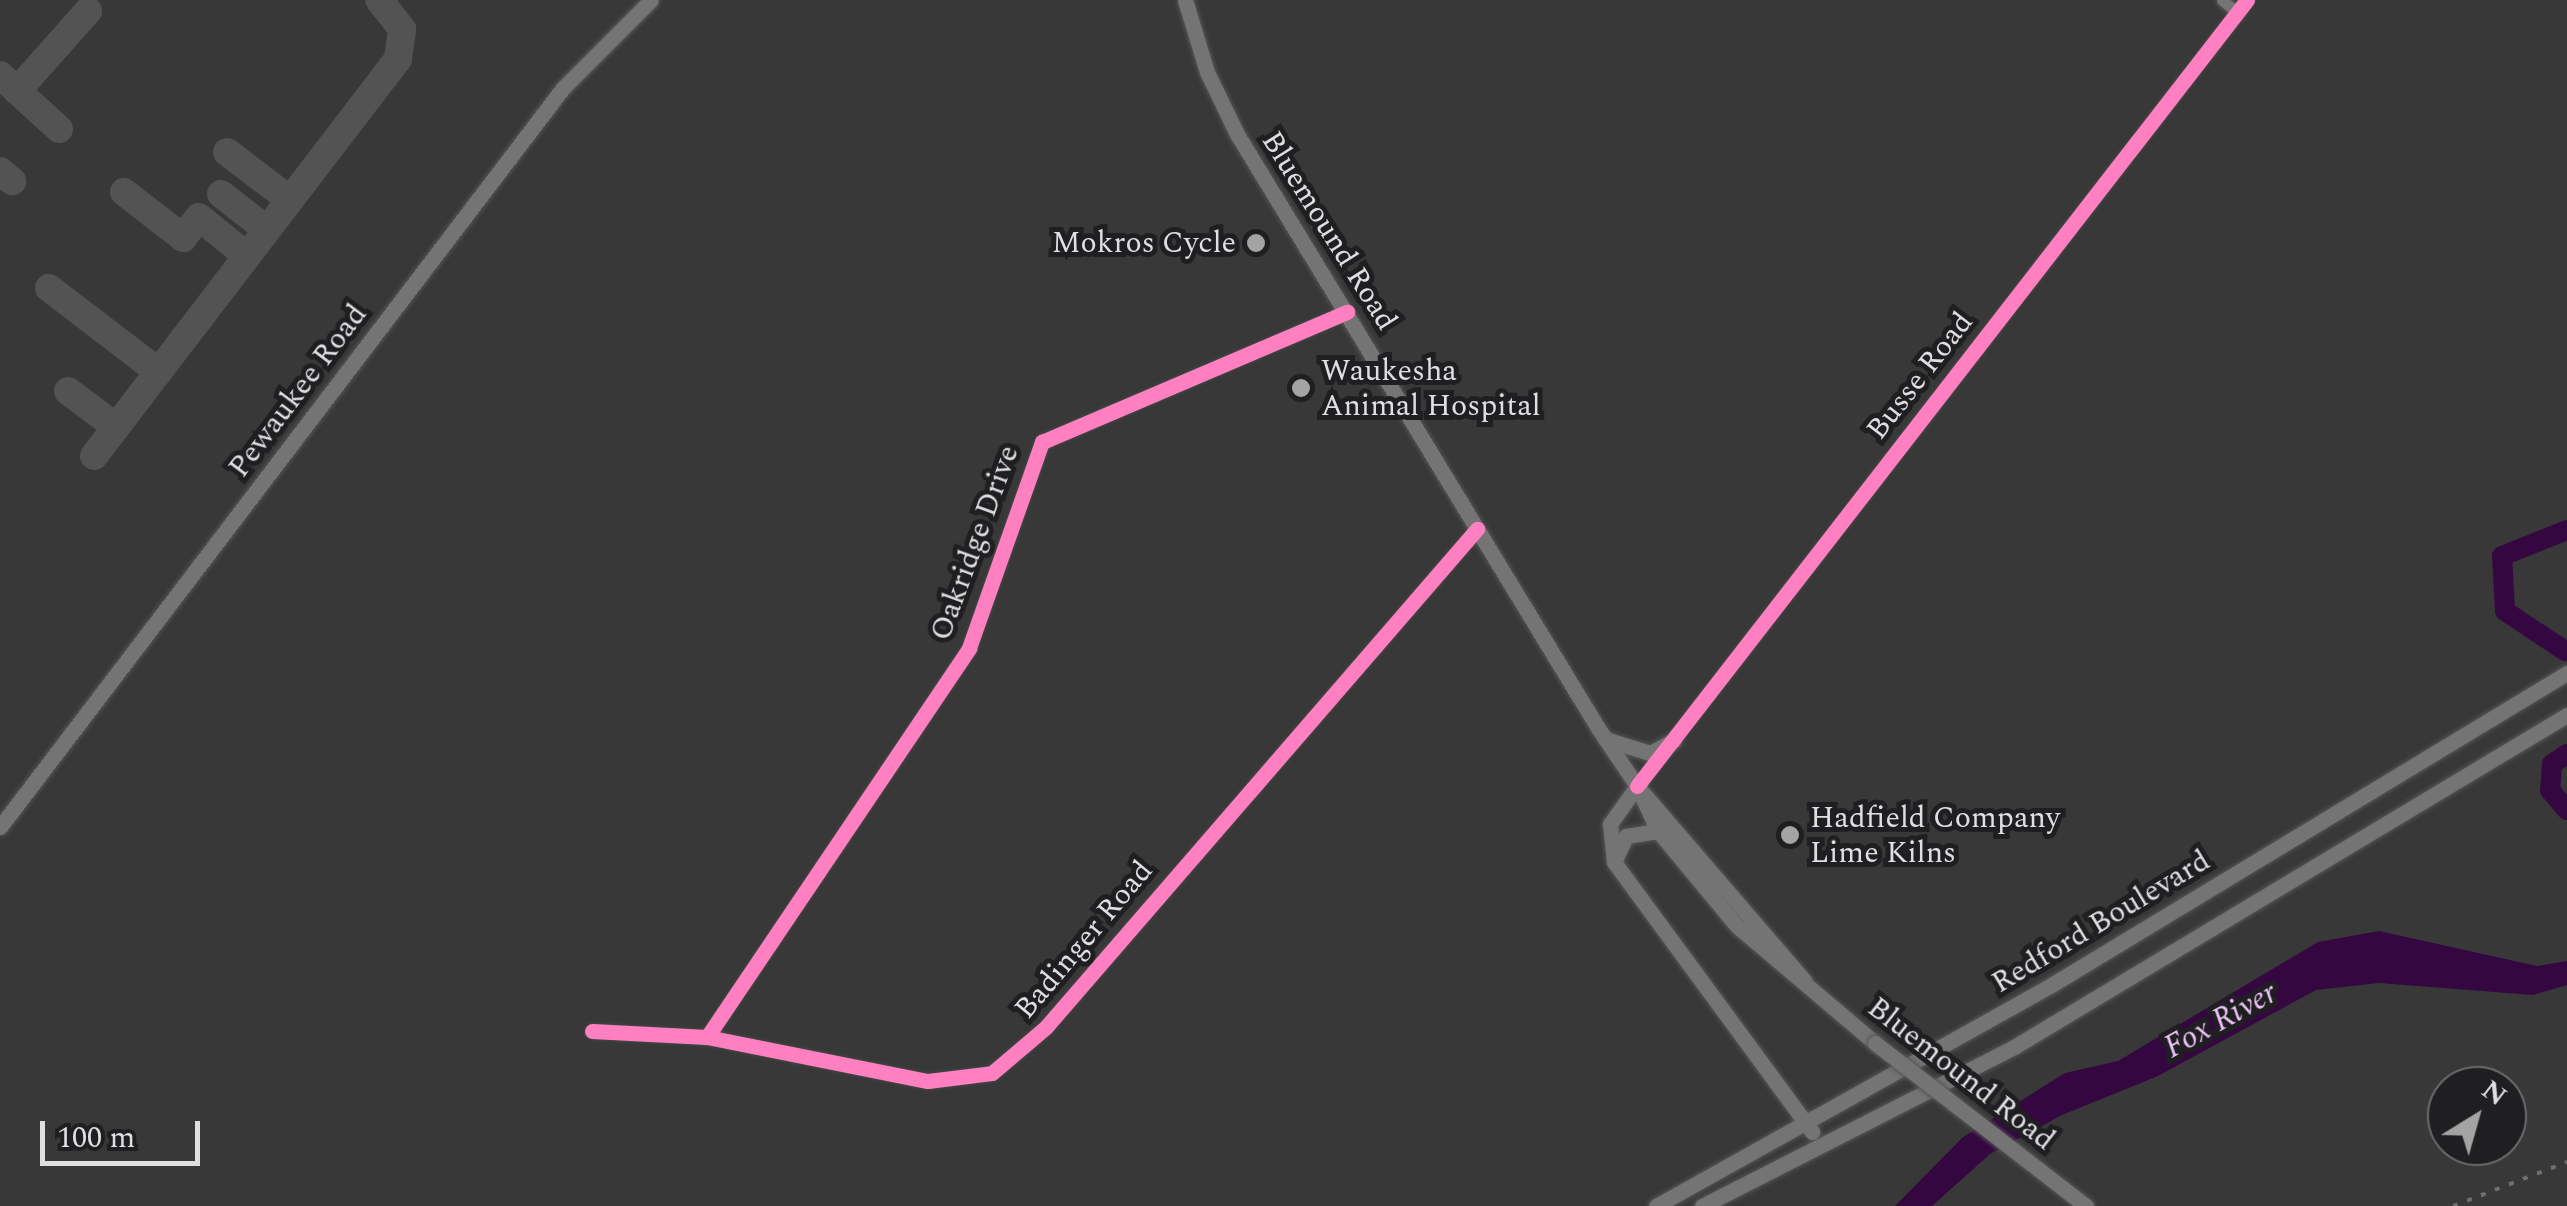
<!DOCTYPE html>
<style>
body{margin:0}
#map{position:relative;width:2567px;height:1206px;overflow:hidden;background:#383838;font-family:Spectral,serif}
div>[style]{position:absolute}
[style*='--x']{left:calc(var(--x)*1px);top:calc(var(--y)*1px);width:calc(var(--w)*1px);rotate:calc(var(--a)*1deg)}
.water>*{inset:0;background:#350740}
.river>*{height:20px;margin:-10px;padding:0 10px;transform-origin:10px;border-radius:10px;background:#350740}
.taxiway>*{height:28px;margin:-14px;padding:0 14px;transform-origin:14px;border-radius:14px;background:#545354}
.roads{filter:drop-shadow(0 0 2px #565556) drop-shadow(0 0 2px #565556)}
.minor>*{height:11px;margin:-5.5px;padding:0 5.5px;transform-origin:5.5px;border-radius:5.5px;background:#757475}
.secondary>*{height:15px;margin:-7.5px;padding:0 7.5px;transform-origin:7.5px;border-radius:7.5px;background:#757475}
.rail>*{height:4px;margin-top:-2px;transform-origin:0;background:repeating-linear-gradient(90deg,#6f6e6f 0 5px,transparent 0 15px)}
.bridges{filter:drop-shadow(0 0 2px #565556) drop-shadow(0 0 2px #565556)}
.secondary-bridge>*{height:15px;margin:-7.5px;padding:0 7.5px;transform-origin:7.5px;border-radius:7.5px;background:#757475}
.cycleway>*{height:15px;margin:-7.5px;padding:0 7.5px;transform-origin:7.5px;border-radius:7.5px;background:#ff80c0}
.dots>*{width:28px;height:28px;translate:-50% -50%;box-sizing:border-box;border:5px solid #1f1e20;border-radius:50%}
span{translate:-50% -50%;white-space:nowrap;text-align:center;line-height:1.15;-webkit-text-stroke:10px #1f1e20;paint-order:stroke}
.street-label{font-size:30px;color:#e0dee0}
.poi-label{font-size:30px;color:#e0dee0}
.right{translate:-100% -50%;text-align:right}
.left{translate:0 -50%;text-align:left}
.water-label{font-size:32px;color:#edc3f9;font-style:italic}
.north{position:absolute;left:2427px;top:1066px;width:100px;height:100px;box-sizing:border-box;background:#1f1e20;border:2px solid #6c6b6d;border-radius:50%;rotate:37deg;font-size:28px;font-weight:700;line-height:40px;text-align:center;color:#e0dee0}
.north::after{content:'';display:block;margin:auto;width:35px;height:45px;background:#a5a4a5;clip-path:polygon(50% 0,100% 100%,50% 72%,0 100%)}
.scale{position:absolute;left:40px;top:1121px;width:160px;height:45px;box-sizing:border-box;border:5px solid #e0dee0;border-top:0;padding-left:12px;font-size:30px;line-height:35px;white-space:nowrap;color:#e0dee0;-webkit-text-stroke:8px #1f1e20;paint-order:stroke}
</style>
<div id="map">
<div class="water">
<i style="clip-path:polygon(2379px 931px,2537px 966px,2567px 961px,2567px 985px,2533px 995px,2379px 983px,2316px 990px,2158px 1076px,2062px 1115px,1990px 1154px,1932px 1206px,1895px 1206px,1962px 1138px,2065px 1073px,2118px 1061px,2318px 942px)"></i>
</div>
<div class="river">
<i style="--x:2565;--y:651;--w:72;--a:-146.3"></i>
<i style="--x:2505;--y:611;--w:55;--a:-93.1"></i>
<i style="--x:2502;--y:556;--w:70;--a:-21.8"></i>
<i style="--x:2567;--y:754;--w:18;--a:146"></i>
<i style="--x:2552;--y:764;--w:26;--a:94"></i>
<i style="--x:2550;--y:790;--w:26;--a:50"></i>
</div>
<div class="taxiway">
<i style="--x:0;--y:75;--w:80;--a:42.5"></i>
<i style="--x:17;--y:91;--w:107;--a:-48.4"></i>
<i style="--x:227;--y:152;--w:79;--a:37.3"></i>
<i style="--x:0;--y:171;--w:16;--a:40"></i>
<i style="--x:124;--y:192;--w:75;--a:37.9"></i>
<i style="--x:183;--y:238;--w:26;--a:-53"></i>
<i style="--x:199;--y:217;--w:62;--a:39.1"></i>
<i style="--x:221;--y:194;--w:58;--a:38"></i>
<i style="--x:49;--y:288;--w:138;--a:37.4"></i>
<i style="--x:68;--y:391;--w:60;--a:36.9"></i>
<i style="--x:94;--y:456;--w:500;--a:-52.56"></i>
<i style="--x:398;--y:59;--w:30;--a:-82"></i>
<i style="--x:402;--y:29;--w:37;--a:-128"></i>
</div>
<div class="roads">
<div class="minor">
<i style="--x:2222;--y:0;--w:21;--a:39"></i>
<i style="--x:1637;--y:786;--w:995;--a:-52.19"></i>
<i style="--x:592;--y:1031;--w:115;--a:3"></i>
<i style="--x:707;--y:1037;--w:225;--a:11.3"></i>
<i style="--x:928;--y:1081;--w:64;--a:-7.1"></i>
<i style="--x:992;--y:1073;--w:71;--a:-40.4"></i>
<i style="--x:1046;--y:1027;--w:659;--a:-49.13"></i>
<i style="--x:707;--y:1037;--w:469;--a:-56"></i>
<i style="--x:969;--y:648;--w:219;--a:-70.5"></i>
<i style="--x:1042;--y:442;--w:332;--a:-23.1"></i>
</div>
<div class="secondary">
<i style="--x:1185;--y:0;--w:75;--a:73"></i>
<i style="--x:1207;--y:72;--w:69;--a:64.2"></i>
<i style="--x:1237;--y:134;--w:695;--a:58.71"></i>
<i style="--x:1598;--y:728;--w:70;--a:56.1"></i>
<i style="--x:1637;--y:786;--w:257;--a:49.3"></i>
<i style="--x:1605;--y:739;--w:47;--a:17.3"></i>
<i style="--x:1650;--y:753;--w:27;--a:-28"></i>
<i style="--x:1637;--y:786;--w:47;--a:125.4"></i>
<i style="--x:1610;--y:824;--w:38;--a:84"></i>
<i style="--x:1614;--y:862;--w:335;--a:53.7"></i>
<i style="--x:1637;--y:786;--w:50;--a:65"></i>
<i style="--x:1658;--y:831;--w:124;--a:50.3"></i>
<i style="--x:1737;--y:926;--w:181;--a:40.3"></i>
<i style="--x:0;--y:827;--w:929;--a:-52.7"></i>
<i style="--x:563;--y:88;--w:124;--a:-45"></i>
<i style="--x:1614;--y:862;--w:29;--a:-65"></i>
<i style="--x:1626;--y:836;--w:32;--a:-9"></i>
<i style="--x:1656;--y:1206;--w:455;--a:-29.2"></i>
<i style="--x:2053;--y:984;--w:601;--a:-31.18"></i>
<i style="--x:1702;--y:1206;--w:350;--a:-27"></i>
<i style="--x:2014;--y:1047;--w:645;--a:-30.98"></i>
</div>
</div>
<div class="rail">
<i style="--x:2453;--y:1206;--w:122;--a:-21.1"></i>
</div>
<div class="bridges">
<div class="secondary-bridge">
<i style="--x:1875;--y:1043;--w:267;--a:37.7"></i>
</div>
</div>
<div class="cycleway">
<i style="--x:1637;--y:786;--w:995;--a:-52.19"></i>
<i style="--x:592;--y:1031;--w:115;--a:3"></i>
<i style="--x:707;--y:1037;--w:225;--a:11.3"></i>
<i style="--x:928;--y:1081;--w:64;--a:-7.1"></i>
<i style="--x:992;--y:1073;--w:71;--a:-40.4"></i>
<i style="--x:1046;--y:1027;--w:659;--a:-49.13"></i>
<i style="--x:707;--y:1037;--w:469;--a:-56"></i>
<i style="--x:969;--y:648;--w:219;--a:-70.5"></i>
<i style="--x:1042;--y:442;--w:332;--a:-23.1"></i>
</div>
<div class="dots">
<i style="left:1256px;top:243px;background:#a5a4a5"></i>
<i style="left:1301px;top:388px;background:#a5a4a5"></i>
<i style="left:1790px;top:835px;background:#a5a4a5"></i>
</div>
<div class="street-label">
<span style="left:1329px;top:231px;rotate:58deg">Bluemound Road</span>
<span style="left:1920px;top:376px;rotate:-52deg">Busse Road</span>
<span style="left:298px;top:391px;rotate:-53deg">Pewaukee Road</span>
<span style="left:975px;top:543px;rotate:-70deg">Oakridge Drive</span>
<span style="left:2101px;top:922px;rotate:-31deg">Redford Boulevard</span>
<span style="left:1084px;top:940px;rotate:-50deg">Badinger Road</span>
<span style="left:1961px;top:1074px;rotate:38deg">Bluemound Road</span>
</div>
<div class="poi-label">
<span class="right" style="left:1236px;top:243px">Mokros Cycle</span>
<span class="left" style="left:1321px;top:388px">Waukesha<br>Animal Hospital</span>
<span class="left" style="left:1810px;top:835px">Hadfield Company<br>Lime Kilns</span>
</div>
<div class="water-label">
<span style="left:2221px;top:1021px;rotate:-29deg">Fox River</span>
</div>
<div class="north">N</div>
<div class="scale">100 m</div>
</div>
